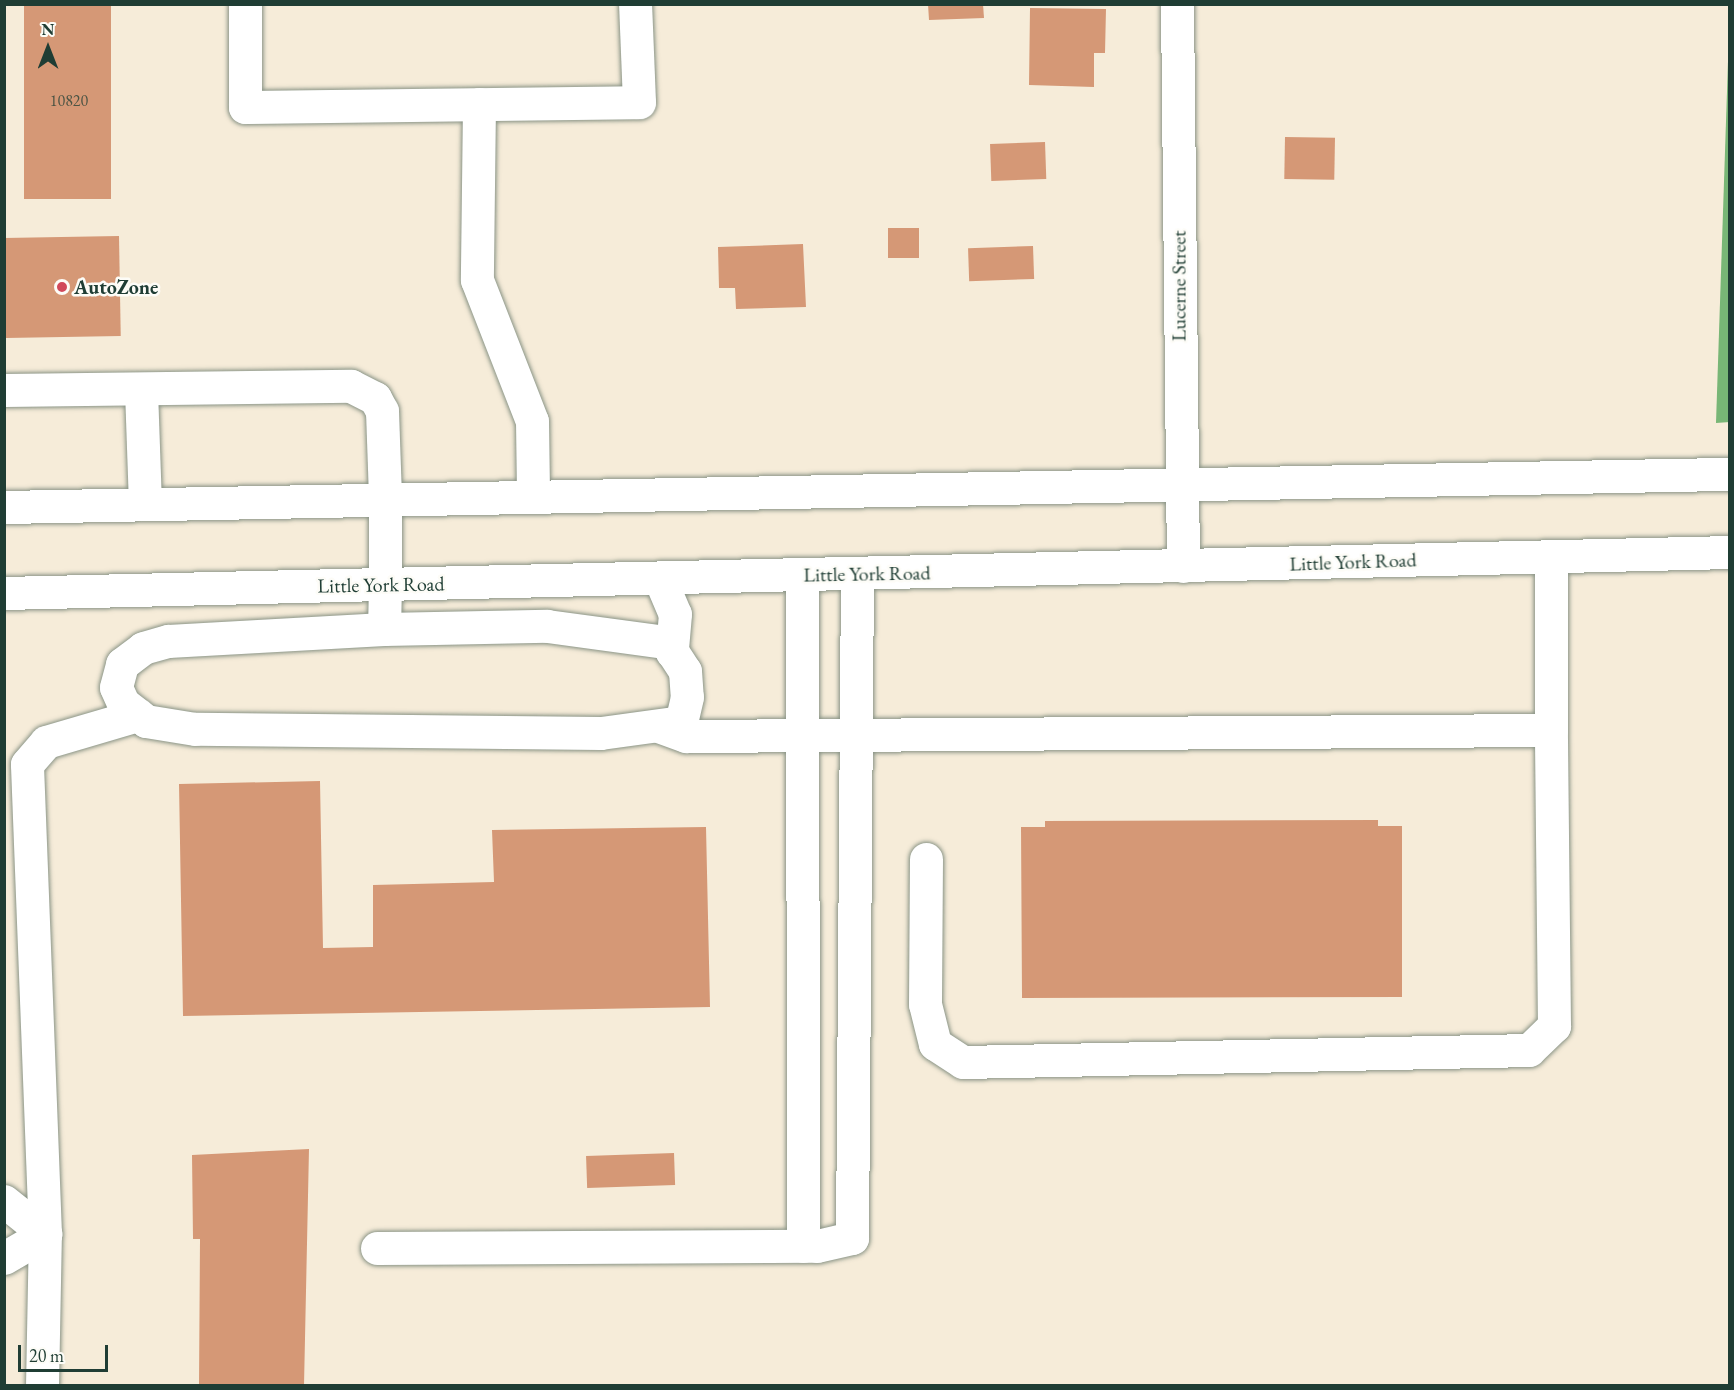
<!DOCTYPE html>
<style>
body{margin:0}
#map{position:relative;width:1734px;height:1390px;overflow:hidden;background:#f6ecd9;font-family:"EB Garamond",serif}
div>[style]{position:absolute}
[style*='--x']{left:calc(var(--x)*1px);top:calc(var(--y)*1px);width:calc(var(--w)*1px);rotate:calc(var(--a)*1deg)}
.forest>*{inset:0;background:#78b676}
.building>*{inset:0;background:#d59876;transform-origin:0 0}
.roads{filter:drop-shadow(0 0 2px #8a9486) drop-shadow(0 0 2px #8a9486)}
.minor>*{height:33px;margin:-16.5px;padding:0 16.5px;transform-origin:16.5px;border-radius:16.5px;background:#fff}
.major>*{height:33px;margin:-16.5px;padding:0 16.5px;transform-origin:16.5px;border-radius:16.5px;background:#fff}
.dots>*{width:16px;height:16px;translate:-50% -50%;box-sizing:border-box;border:3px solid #fdfcf7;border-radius:50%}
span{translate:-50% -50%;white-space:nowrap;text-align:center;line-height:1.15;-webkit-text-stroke:5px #fdfcf7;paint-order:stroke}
.number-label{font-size:16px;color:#4c5444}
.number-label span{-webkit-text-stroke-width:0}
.street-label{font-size:20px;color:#1f3d34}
.poi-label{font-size:20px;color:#1f3d34;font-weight:700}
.left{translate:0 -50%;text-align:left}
.frame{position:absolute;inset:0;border:6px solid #1f3d34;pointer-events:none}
.north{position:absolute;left:18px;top:18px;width:60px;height:60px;-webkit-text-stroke:4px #fdfcf7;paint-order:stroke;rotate:0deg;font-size:16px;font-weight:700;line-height:24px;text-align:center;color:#1f3d34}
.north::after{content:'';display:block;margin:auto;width:21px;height:27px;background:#1f3d34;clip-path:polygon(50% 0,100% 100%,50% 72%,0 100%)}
.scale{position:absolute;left:18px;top:1345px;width:90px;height:27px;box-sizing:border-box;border:3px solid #1f3d34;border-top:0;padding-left:8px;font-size:18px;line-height:21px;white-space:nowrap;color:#1f3d34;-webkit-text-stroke:4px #fdfcf7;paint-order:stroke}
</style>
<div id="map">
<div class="forest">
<i style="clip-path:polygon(1729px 31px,1730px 422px,1716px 423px)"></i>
</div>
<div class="building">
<i style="left:24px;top:4px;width:87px;height:195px"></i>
<i style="clip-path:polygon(928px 4px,983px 4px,984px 18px,929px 20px)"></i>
<i style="clip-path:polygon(1030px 8px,1106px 9px,1105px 53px,1094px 53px,1094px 87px,1029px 85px)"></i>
<i style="left:1285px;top:137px;width:50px;height:42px;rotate:1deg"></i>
<i style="left:1045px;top:142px;width:37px;height:55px;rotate:88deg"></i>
<i style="left:919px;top:228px;width:30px;height:31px;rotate:90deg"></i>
<i style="left:119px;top:236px;width:100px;height:115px;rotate:89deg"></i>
<i style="clip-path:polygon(803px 244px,806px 307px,736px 309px,735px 288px,719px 288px,718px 247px)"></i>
<i style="left:1033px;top:246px;width:33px;height:65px;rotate:88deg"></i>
<i style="clip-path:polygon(320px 781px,323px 948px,373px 947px,373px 885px,494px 882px,492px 830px,706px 827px,710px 1007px,183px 1016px,179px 784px)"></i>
<i style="clip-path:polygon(1378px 820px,1378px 826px,1402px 826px,1402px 997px,1022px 998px,1021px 827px,1045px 827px,1045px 821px)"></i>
<i style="clip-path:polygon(309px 1149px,304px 1386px,199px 1386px,200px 1239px,193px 1239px,192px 1155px)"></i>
<i style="left:674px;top:1153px;width:32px;height:88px;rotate:88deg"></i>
</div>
<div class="roads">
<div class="minor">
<i style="--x:245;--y:4;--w:103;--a:90"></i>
<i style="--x:245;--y:107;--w:394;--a:-0.7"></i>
<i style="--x:639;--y:102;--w:98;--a:-92.3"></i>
<i style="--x:1177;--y:4;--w:562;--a:89.39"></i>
<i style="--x:479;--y:104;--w:176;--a:90.7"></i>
<i style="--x:477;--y:280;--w:151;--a:68.7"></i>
<i style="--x:532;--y:421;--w:74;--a:89.2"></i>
<i style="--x:4;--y:390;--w:347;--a:-0.7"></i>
<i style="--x:351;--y:386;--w:27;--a:27"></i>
<i style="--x:375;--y:398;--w:15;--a:62"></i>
<i style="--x:382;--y:411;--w:88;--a:88"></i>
<i style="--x:141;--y:390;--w:114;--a:88"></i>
<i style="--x:802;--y:575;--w:671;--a:89.91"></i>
<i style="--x:660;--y:579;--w:38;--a:67"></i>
<i style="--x:675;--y:614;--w:38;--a:95"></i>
<i style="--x:384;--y:629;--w:163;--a:-1.1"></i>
<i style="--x:547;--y:626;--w:120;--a:7.7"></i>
<i style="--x:666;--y:642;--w:35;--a:57"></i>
<i style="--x:685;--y:671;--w:26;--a:86"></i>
<i style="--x:687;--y:697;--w:26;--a:103"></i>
<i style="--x:681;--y:722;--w:81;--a:172.2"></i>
<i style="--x:601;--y:733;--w:406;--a:-179.4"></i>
<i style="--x:195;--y:729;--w:50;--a:-170.7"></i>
<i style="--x:146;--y:721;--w:29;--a:-142"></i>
<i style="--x:123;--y:703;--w:17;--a:-114"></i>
<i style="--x:116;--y:687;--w:24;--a:-75"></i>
<i style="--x:122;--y:664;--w:26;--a:-37"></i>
<i style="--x:143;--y:648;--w:26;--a:-16"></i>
<i style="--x:168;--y:641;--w:216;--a:-3.2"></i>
<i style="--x:384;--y:629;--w:44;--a:-88.7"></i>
<i style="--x:661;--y:727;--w:27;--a:20"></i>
<i style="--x:686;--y:736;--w:865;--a:-0.4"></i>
<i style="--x:1551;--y:730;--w:174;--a:-90"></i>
<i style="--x:926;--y:859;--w:145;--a:90.4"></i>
<i style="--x:925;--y:1004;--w:41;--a:76"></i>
<i style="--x:935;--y:1044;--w:33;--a:33"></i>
<i style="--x:963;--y:1062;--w:566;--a:-1.21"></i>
<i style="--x:1529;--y:1050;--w:35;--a:-44"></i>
<i style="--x:1554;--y:1026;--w:296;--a:-90.6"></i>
<i style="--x:4;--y:1201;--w:53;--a:38.8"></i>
<i style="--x:377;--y:1248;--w:440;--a:-0.3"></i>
<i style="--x:817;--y:1246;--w:36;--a:-13"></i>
<i style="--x:852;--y:1238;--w:664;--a:-89.57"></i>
<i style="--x:4;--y:1258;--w:48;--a:-30.3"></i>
<i style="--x:42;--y:1386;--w:152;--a:-88.9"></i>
<i style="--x:45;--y:1234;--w:470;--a:-92.2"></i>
<i style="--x:27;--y:764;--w:29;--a:-49"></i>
<i style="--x:46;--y:742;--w:96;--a:-16.4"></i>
</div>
<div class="major">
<i style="--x:385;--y:499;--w:86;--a:90"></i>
<i style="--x:4;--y:507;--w:1726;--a:-1.1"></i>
<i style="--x:4;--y:593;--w:1726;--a:-1.36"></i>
</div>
</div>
<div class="dots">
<i style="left:62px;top:287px;background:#d1495b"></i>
</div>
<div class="number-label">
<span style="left:69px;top:101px">10820</span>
</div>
<div class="street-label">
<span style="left:1179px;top:286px;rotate:-90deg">Lucerne Street</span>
<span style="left:1353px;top:562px;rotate:-2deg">Little York Road</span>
<span style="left:867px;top:574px;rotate:-1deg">Little York Road</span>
<span style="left:381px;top:585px;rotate:-1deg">Little York Road</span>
</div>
<div class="poi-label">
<span class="left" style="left:74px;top:287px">AutoZone</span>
</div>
<div class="frame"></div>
<div class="north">N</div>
<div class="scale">20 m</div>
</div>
